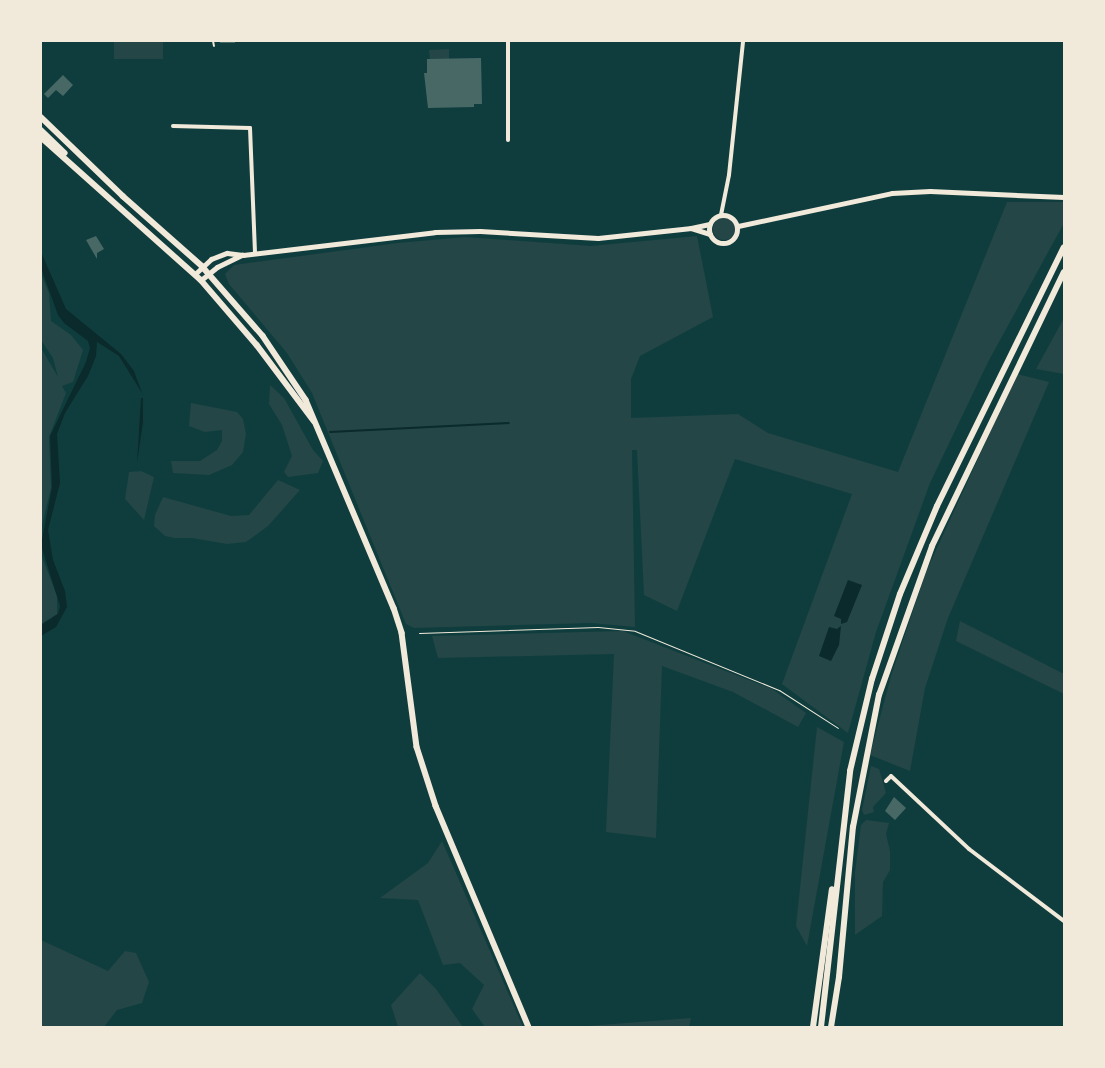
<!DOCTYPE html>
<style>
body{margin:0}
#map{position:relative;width:1105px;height:1068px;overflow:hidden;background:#0f3d3e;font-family:"Alegreya Sans",sans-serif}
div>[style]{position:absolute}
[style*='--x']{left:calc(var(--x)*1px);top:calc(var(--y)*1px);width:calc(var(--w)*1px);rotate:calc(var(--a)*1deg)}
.green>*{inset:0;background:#244646;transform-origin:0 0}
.round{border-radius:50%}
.water>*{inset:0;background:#0a2a2b}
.stream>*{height:2px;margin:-1px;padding:0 1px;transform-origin:1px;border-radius:1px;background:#0a2a2b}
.building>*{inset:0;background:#486865;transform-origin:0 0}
.path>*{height:1px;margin:-0.5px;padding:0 0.5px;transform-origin:0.5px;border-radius:0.5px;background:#f1e9da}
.service>*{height:2px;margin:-1px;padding:0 1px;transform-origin:1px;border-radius:1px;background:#f1e9da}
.minor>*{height:4px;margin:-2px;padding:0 2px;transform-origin:2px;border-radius:2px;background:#f1e9da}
.tertiary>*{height:5px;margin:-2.5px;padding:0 2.5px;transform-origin:2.5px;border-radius:2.5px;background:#f1e9da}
.tertiary>.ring{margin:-2.5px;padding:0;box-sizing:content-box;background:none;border:5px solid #f1e9da;border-radius:50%}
.secondary>*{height:5.5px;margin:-2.75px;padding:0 2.75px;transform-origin:2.75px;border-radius:2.75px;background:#f1e9da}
.trunk>*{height:6px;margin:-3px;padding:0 3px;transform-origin:3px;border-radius:3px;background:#f1e9da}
span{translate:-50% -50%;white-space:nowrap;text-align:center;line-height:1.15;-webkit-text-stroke:4px #f1e9da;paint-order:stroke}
.frame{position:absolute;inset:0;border:42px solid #f1e9da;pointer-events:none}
</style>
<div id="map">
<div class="green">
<i style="left:114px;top:41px;width:49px;height:18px"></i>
<i style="clip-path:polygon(449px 49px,449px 59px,430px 59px,429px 50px)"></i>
<i style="clip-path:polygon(1007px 202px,1064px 202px,1064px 223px,988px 362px,930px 483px,876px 632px,848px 733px,782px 684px,852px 494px,735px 459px,677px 611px,644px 595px,637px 450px,632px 450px,635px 627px,591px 623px,414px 628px,406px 624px,312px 393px,287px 353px,229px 284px,225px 274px,234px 265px,398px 243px,465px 237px,591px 246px,697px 236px,713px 317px,640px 356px,631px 379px,631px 418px,738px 414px,768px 433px,898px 472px)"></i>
<i class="round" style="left:713px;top:218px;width:22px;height:22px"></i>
<i style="clip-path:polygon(41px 274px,49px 293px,51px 321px,71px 335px,83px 350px,73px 382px,62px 386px,66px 393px,49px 437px,51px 488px,41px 529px,41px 348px,58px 377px,53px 358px,41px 340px)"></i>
<i style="clip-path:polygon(1064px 318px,1064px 374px,1036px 369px)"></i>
<i style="clip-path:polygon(1017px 374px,1049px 382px,948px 618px,925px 688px,910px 771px,870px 755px,891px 676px,926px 572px)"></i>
<i style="clip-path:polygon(270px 385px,284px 398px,313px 450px,323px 461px,318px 473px,288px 477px,284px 472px,292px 456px,282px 425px,269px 404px)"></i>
<i style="clip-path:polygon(191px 403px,237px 412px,243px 419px,246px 434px,243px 452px,232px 465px,209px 475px,173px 473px,171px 461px,200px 461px,217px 450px,222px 441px,222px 430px,205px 432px,189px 426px)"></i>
<i style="clip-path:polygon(141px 471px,154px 477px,144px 520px,125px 499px,129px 472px)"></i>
<i style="clip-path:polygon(278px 480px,300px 490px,268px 526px,246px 542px,227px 544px,192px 538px,175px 538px,165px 536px,154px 526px,155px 515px,163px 497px,231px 516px,249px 515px)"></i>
<i style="clip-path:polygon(41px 554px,57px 596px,57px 614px,41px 624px)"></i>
<i style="clip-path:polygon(960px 621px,1064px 674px,1064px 694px,956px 641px)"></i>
<i style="clip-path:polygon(623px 631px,772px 689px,806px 713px,798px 727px,733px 692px,662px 666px,656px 838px,606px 832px,614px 654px,438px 658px,432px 636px)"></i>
<i style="clip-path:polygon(817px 727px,844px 742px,807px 946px,796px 926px)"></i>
<i style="clip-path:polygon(871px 766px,879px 769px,886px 793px,873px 807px,874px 812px,864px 815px,862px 810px)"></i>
<i style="clip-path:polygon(866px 820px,889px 823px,886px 834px,890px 851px,890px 870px,883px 882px,882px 916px,855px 935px,855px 872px,861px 825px)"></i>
<i style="clip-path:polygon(442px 841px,523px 1027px,485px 1027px,472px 1009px,484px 985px,460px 963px,443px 965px,418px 900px,380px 898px,428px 863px)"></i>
<i style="clip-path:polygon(41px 940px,108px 971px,125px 951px,136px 953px,149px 982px,142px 1003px,117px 1010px,104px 1027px,41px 1027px)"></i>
<i style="clip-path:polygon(420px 973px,436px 989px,463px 1027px,398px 1027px,391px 1005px)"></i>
<i style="clip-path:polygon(691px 1018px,689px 1027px,574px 1027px)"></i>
</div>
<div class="water">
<i style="clip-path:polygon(41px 252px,66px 309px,121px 354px,134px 371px,142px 393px,119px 356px,97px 342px,96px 356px,88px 376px,65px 413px,57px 434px,60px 483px,48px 530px,53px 560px,65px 591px,67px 607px,56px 627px,41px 636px,41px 625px,58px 614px,60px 606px,41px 545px,52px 487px,50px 436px,86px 362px,90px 348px,88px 341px,64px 323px,58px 315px,41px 268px)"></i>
<i style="clip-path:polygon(141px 398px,143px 398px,143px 422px,137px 463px)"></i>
<i style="clip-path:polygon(848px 580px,862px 585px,847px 622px,841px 624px,841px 619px,834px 616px)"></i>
<i style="clip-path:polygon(841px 626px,839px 645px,831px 661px,819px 656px,829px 627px,837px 629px)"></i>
</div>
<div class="stream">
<i style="--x:330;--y:432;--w:179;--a:-2.9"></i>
</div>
<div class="building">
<i style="left:220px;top:41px;width:15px;height:2px"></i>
<i style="clip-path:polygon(481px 58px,482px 104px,474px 104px,474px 107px,428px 108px,424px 73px,427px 73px,427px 59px)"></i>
<i style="clip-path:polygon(63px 75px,73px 85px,63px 96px,56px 90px,48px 98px,44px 94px)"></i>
<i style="clip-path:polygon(96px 236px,104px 249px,97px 253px,97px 259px,86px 240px)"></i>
<i style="clip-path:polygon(894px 797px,906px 808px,895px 820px,885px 811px)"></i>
</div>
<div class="path">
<i style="--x:419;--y:633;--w:179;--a:-1.9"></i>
<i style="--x:598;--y:627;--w:37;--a:6"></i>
<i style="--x:635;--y:631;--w:156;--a:22.3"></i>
<i style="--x:779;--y:690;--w:70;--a:32.8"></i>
</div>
<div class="service">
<i style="--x:213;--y:41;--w:5;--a:79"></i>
</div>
<div class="minor">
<i style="--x:508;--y:41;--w:99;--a:90"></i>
<i style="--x:173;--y:126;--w:77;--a:1.5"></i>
<i style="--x:250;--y:128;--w:126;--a:87.7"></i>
<i style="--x:721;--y:215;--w:41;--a:-78.7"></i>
<i style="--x:729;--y:175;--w:135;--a:-84"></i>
<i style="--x:886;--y:781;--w:7;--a:-45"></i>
<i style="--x:891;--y:776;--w:107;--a:43.1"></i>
<i style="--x:969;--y:849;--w:119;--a:37.2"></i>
</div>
<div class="tertiary">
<i class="ring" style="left:709px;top:215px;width:23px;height:23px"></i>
<i style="--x:738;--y:226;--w:157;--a:-12.1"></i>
<i style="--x:892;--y:193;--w:38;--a:-3"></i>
<i style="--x:930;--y:191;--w:134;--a:2.6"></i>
<i style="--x:691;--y:228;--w:19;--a:-12"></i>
<i style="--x:195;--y:274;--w:22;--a:-43"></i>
<i style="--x:211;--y:259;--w:17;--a:-21"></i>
<i style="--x:227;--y:253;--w:16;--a:7"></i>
<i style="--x:243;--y:255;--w:193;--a:-6.8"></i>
<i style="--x:435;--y:232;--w:45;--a:-1.3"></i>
<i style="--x:480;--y:231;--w:118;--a:3.4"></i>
<i style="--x:598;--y:238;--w:94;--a:-6.1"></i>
<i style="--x:691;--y:228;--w:20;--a:18"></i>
<i style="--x:201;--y:280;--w:21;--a:-39"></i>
<i style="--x:217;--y:267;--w:28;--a:-26"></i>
</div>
<div class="secondary">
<i style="--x:41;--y:117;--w:114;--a:43.9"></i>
<i style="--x:123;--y:196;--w:106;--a:41.5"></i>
<i style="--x:202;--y:266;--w:93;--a:48.9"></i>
<i style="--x:263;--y:336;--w:77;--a:56.1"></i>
<i style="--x:306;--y:400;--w:226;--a:67.1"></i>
<i style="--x:394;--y:608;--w:26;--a:72"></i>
<i style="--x:402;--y:633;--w:115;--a:82.5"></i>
<i style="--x:417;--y:747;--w:62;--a:72.1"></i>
<i style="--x:436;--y:806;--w:240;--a:67.2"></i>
<i style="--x:41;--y:130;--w:33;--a:44"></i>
<i style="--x:41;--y:137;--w:215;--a:41.8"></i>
<i style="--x:201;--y:280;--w:86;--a:49.3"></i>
<i style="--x:257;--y:345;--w:95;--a:53.1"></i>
</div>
<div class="trunk">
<i style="--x:813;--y:1027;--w:139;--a:-82.2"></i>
<i style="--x:821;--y:1027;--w:258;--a:-83.5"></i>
<i style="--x:850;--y:771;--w:95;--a:-76.6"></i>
<i style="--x:872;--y:679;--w:89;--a:-71.8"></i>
<i style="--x:900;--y:594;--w:95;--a:-67.2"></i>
<i style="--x:937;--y:506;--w:288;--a:-63.9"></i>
<i style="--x:831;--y:1027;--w:51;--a:-80.9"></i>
<i style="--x:839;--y:977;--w:151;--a:-84.7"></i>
<i style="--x:853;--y:827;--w:135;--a:-78.9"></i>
<i style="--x:879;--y:695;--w:158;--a:-70.4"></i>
<i style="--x:932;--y:546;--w:304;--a:-64.3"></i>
</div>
<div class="frame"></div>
</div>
